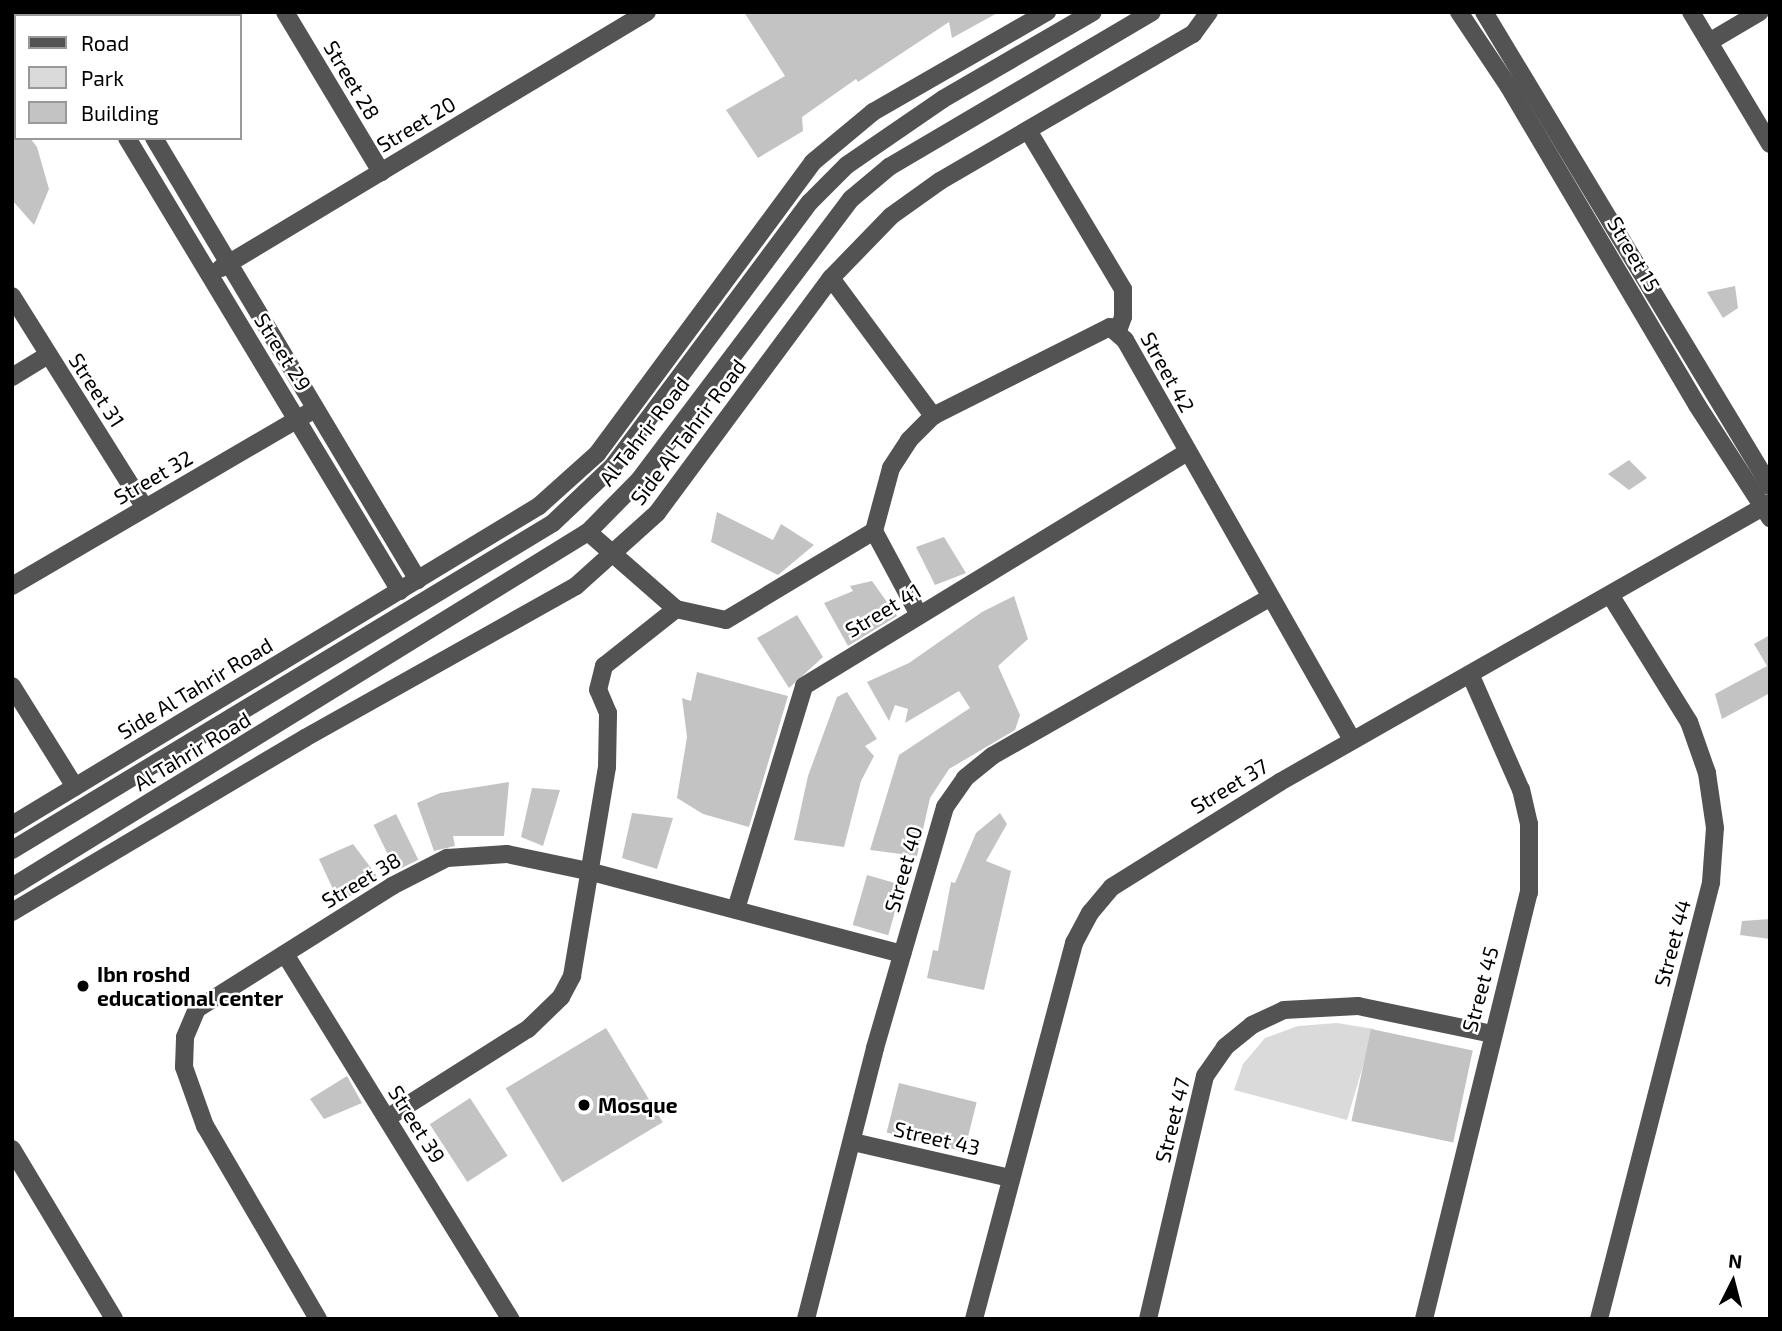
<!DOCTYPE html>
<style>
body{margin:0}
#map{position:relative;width:1782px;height:1331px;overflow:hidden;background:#fff;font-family:"Exo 2",sans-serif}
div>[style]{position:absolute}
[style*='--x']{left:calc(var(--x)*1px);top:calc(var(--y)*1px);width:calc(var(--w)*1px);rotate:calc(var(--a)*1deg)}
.green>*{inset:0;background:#dadada}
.building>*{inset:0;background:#c3c3c3;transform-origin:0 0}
.minor>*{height:18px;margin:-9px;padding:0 9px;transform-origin:9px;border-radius:9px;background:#535353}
.dots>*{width:19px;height:19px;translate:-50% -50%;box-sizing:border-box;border:4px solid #fff;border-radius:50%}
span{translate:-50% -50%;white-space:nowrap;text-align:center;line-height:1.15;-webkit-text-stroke:5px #fff;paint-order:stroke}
.street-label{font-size:21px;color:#000}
.poi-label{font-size:21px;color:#000;font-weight:700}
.left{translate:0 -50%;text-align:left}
.frame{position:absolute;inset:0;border:14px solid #000;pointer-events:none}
.legend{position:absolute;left:14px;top:14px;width:228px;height:126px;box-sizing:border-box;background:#fff;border:2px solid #999;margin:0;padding:9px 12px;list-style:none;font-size:21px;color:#000}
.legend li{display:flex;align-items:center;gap:14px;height:35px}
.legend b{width:35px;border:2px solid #999}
.north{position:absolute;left:1698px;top:1247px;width:70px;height:70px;-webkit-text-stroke:5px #fff;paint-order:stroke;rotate:6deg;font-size:19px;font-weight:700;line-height:28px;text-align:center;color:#000}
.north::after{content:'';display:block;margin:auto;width:24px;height:32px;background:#000;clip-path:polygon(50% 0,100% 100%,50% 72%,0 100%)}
</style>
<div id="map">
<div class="green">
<i style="clip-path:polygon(1337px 1023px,1374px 1029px,1347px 1120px,1234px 1090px,1243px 1064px,1265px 1038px,1298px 1026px)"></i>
</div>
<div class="building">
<i style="clip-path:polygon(744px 12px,999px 12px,952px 38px,949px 22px,858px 82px,856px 79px,802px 117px,803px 131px,758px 158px,726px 110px,785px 76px)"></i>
<i style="clip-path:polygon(12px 138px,30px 138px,37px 147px,49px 189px,34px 225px,12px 200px)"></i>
<i style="clip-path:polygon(1735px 286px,1738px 308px,1723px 318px,1707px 292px)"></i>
<i style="clip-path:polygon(1629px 460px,1647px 478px,1629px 490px,1608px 474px)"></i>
<i style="clip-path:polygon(717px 512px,773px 540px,781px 524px,814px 545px,778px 575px,711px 542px)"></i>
<i style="clip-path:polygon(944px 537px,966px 573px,935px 585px,916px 547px)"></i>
<i style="clip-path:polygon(872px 581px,897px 616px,848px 646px,824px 603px,853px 591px,850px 586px)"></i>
<i style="clip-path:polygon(1014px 596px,1028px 639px,998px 666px,1020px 715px,1015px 730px,949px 769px,930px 798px,917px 856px,870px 850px,899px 755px,970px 708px,959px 691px,905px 723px,908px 709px,895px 705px,889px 721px,867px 682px,909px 663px,982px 612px)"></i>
<i style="clip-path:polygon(797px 615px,823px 657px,789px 688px,757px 638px)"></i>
<i style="clip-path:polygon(1770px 635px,1770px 693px,1722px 719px,1715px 694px,1767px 666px,1754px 644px)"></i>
<i style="clip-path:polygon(697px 672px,788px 696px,749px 827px,703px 814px,677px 798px,687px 737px,682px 698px,691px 701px)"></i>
<i style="clip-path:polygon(847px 692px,877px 739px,865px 746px,874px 756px,861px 781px,844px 847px,794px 840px,808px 776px,837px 697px)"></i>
<i style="clip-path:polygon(509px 782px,504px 836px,453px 836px,455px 846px,434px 851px,417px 803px,440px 793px)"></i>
<i style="clip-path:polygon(532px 788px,560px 790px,543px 846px,521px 837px)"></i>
<i style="clip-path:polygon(632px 813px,673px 818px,657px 869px,622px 858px)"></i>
<i style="clip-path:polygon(1000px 813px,1007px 824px,986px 861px,1011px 871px,984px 990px,927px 978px,933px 950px,938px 951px,951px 882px,955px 883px,976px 833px)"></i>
<i style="left:396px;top:814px;width:51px;height:25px;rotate:64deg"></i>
<i style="clip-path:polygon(353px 844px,380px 880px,339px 902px,319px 859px)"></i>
<i style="left:867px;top:875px;width:37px;height:52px;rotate:16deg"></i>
<i style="clip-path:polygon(1770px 919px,1770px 939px,1740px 935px,1742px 921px)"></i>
<i style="left:606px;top:1028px;width:110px;height:117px;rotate:59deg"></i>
<i style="left:1371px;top:1029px;width:104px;height:94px;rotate:12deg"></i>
<i style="clip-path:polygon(347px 1076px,362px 1103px,324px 1119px,310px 1099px)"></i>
<i style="left:899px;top:1083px;width:80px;height:51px;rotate:14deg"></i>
<i style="left:470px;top:1098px;width:69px;height:48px;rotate:57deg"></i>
</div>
<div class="minor">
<i style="--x:52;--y:12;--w:4;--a:63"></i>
<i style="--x:285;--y:12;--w:187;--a:59"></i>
<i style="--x:1459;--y:12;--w:90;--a:56.3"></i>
<i style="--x:1509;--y:87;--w:369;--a:59.4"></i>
<i style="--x:1697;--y:405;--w:135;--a:57.1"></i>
<i style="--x:1484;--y:12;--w:554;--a:58.89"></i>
<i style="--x:1691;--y:12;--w:154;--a:59.1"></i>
<i style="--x:71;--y:16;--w:7;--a:-34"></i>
<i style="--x:1709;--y:42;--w:59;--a:-30.5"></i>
<i style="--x:12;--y:51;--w:5;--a:-37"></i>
<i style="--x:1029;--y:132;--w:183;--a:59.1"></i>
<i style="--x:1123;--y:289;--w:28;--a:90"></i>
<i style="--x:1123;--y:317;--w:15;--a:110"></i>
<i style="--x:127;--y:138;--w:529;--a:58.92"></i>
<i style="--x:154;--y:138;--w:515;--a:59.15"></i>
<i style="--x:221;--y:268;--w:497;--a:-31"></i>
<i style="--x:831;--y:278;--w:172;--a:53.5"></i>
<i style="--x:12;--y:296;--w:250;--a:57.9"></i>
<i style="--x:12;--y:377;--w:42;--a:-31.4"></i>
<i style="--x:588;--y:532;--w:117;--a:41.2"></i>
<i style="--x:676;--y:609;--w:51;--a:12.4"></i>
<i style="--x:726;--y:620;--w:173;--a:-31"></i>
<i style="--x:12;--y:586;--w:343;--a:-30.3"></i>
<i style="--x:919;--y:615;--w:95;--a:-118.2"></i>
<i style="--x:874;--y:531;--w:65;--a:-74.9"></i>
<i style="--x:891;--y:468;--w:33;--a:-57"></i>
<i style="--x:909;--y:440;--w:34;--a:-45"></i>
<i style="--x:933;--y:416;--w:198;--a:-26.7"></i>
<i style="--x:1110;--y:327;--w:20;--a:41"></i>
<i style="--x:1125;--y:340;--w:460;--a:60.4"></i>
<i style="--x:12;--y:686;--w:119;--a:58"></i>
<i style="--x:12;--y:825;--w:616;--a:-31.19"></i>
<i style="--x:539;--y:506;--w:78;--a:-41.9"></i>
<i style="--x:597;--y:454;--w:363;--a:-53.5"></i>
<i style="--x:813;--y:162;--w:78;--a:-39.8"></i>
<i style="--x:873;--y:112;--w:201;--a:-29.9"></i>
<i style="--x:12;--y:850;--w:632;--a:-31.15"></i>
<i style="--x:553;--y:523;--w:83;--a:-43.5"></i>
<i style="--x:613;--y:466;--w:329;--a:-53.3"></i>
<i style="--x:810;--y:202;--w:52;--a:-45"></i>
<i style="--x:847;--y:165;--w:116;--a:-34.5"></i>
<i style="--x:943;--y:99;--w:173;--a:-30.1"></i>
<i style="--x:12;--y:887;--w:677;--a:-31.65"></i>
<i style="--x:588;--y:532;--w:74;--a:-45.5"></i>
<i style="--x:640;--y:479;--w:351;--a:-53"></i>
<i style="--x:851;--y:199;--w:50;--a:-40.1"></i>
<i style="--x:889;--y:167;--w:305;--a:-30.5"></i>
<i style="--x:736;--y:909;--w:233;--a:-73"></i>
<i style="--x:804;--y:686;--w:447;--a:-31.4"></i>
<i style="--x:12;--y:912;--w:341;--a:-30.7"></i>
<i style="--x:305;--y:738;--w:311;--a:-29.3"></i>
<i style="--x:576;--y:586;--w:109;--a:-42"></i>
<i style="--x:657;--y:513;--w:292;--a:-53.5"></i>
<i style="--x:831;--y:278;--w:86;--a:-45.9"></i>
<i style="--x:891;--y:216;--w:60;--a:-35.5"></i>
<i style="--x:940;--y:181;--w:293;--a:-30.2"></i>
<i style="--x:1193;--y:34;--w:27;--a:-54"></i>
<i style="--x:285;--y:954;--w:429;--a:58.3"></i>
<i style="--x:387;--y:1118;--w:167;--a:-32.3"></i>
<i style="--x:528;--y:1029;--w:46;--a:-44.1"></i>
<i style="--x:561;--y:997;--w:24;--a:-62"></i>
<i style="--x:572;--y:976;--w:212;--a:-80.5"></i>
<i style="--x:607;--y:767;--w:54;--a:-88.9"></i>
<i style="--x:608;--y:713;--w:25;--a:-113"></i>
<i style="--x:598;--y:690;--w:25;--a:-76"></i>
<i style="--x:604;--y:666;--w:92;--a:-38.4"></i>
<i style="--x:853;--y:1142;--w:161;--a:12.9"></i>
<i style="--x:12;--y:1149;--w:198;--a:59"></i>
<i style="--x:318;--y:1319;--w:224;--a:-120.3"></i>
<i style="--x:205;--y:1126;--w:63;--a:-109.6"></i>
<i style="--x:184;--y:1067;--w:30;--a:-88"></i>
<i style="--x:185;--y:1037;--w:30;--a:-67"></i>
<i style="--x:197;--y:1009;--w:231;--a:-32.2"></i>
<i style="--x:392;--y:886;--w:62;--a:-27"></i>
<i style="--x:447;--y:858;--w:60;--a:-3.8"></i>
<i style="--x:507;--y:854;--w:83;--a:11.9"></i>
<i style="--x:588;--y:871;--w:325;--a:14.8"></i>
<i style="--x:806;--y:1319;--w:280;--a:-75.7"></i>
<i style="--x:875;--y:1048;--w:251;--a:-73.8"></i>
<i style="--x:945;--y:807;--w:35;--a:-55"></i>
<i style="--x:965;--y:778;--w:35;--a:-39"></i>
<i style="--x:992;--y:756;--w:319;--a:-29.7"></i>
<i style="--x:974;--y:1319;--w:389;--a:-75.1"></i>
<i style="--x:1074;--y:943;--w:34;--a:-62"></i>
<i style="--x:1090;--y:913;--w:34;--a:-50"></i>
<i style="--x:1112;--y:887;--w:198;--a:-32"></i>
<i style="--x:1280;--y:782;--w:564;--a:-29.66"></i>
<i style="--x:1148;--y:1319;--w:250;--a:-76.8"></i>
<i style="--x:1205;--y:1076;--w:35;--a:-55"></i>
<i style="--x:1225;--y:1047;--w:35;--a:-39"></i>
<i style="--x:1252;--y:1025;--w:35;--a:-25"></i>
<i style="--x:1284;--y:1010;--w:74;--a:-3.1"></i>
<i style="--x:1358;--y:1006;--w:137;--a:11.8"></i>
<i style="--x:1424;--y:1319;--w:439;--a:-76.2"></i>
<i style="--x:1529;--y:893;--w:69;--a:-90"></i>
<i style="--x:1529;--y:824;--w:35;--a:-103"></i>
<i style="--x:1521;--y:790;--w:124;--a:-113.7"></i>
<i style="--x:1599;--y:1319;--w:451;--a:-75.6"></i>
<i style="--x:1711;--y:882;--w:54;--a:-85.8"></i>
<i style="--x:1715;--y:828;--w:56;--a:-98.3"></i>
<i style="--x:1707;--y:773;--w:54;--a:-109.4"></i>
<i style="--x:1689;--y:722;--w:148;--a:-121.8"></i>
</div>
<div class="dots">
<i style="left:83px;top:986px;background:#000"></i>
<i style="left:584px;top:1105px;background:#000"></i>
</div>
<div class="street-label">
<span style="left:352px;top:80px;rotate:59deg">Street 28</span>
<span style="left:416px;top:124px;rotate:-31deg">Street 20</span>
<span style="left:1634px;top:254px;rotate:60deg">Street 15</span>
<span style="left:283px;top:352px;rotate:58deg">Street 29</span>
<span style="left:1168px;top:372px;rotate:61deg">Street 42</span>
<span style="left:97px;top:390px;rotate:57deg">Street 31</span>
<span style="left:644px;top:431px;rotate:-52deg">Al Tahrir Road</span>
<span style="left:688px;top:432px;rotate:-53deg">Side Al Tahrir Road</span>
<span style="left:153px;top:477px;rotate:-30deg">Street 32</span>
<span style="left:883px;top:610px;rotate:-31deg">Street 41</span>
<span style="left:195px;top:688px;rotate:-31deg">Side Al Tahrir Road</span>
<span style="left:192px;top:751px;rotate:-31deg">Al Tahrir Road</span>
<span style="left:1229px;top:786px;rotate:-31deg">Street 37</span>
<span style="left:903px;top:869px;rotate:-74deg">Street 40</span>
<span style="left:361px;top:880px;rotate:-31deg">Street 38</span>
<span style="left:1672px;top:943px;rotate:-75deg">Street 44</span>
<span style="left:1480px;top:989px;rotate:-75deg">Street 45</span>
<span style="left:1172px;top:1120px;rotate:-76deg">Street 47</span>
<span style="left:417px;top:1124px;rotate:58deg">Street 39</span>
<span style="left:937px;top:1138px;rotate:13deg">Street 43</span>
</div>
<div class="poi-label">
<span class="left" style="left:97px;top:986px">Ibn roshd<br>educational center</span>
<span class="left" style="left:598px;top:1105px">Mosque</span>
</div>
<div class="frame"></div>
<ul class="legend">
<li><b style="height:9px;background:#535353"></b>Road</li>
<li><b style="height:19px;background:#dadada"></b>Park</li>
<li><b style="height:19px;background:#c3c3c3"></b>Building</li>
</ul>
<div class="north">N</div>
</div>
